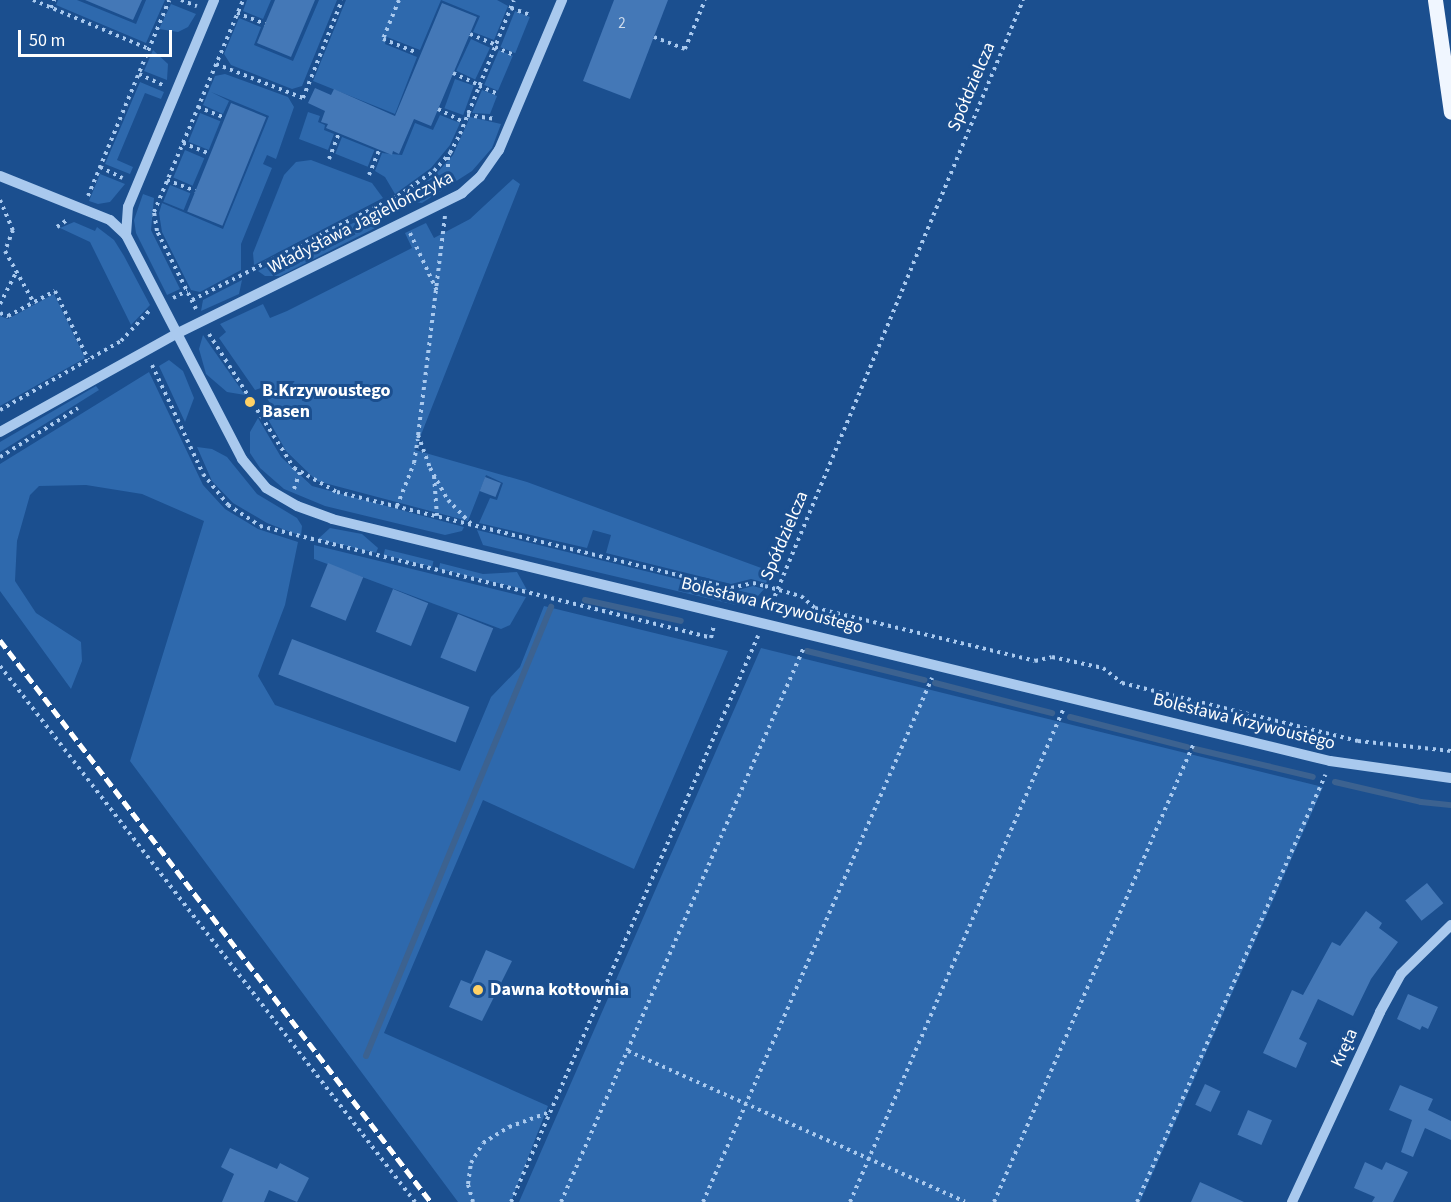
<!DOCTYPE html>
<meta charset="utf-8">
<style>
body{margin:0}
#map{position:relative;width:1451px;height:1202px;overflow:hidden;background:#1b4f8f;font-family:"Source Sans 3",sans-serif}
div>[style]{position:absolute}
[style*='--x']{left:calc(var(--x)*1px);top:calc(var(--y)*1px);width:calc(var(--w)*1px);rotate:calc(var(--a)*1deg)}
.green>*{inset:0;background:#2e69ad;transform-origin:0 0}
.stream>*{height:6px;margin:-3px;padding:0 3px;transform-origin:3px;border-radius:3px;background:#3c6290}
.building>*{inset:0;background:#4478b7;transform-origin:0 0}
.path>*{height:4px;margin-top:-2px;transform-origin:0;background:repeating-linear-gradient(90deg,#a9c9ee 0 3px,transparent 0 7.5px)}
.minor>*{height:10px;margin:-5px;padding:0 5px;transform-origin:5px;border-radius:5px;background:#a9c9ee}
.major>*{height:15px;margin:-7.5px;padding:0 7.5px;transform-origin:7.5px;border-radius:7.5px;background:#f0f6ff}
.rail>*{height:4.5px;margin-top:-2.25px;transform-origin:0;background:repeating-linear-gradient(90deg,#fff 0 10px,transparent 0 14.5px)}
.dots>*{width:16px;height:16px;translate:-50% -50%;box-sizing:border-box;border:3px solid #1b4f8f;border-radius:50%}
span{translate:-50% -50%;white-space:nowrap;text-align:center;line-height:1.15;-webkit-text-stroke:6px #1b4f8f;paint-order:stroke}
.number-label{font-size:15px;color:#d0dded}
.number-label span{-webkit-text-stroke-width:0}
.street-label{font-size:18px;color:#fff}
.poi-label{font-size:18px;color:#fff;font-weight:700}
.left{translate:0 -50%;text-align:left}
.scale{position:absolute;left:18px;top:30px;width:154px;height:27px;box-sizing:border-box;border:3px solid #fff;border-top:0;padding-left:8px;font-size:18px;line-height:21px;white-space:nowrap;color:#fff;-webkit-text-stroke:4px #1b4f8f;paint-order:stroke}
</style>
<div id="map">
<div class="green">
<i style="clip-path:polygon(58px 0,77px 0,136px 24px,146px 0,165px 0,146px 43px,56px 5px)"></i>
<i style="clip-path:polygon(247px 0,271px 0,263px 19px,243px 11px)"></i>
<i style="clip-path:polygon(319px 0,337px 0,302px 86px,292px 89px,231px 65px,224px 54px,239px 18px,261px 27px,254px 45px,293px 61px)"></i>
<i style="clip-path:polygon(346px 0,441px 0,420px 50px,387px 37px,385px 44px,417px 57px,395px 114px,313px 81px)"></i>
<i style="clip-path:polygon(441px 0,497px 0,508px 6px,494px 40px,473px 32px,480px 16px)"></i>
<i style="clip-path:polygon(171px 4px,196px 14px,188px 27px,178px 32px,159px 29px)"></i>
<i style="left:515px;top:11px;width:16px;height:39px;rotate:22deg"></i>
<i style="left:471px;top:39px;width:21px;height:35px;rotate:25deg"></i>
<i style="clip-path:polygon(153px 50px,168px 64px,167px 80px,144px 71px)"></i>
<i style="left:499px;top:50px;width:15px;height:38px;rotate:23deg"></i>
<i style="clip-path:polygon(225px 74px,288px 97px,294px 107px,276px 159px,267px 155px,263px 164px,272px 168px,241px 244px,241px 270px,200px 292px,191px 290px,162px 232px,159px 213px,162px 203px,223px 229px,269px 116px,211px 92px,229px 101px,223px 114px,203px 105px,215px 76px)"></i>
<i style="left:455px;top:79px;width:20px;height:31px;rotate:20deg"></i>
<i style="clip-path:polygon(140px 82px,164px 92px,161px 99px,145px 93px,117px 160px,133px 167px,130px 174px,105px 164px)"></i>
<i style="clip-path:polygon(482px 90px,497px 96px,490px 114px,472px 113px)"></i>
<i style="clip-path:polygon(308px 112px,320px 116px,318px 122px,325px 125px,324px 130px,334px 134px,328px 150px,299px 139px)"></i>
<i style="left:200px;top:113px;width:22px;height:31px;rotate:22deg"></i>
<i style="clip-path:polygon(440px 115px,460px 123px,450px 145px,431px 168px,395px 194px,385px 177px,375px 171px,382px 153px,402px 155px,415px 123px,433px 130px)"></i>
<i style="clip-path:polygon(470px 117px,501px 124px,492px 148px,472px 171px,422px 203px,401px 201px,436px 174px,453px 155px)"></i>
<i style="left:342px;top:137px;width:35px;height:18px;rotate:22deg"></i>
<i style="left:185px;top:150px;width:21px;height:30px;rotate:23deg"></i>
<i style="clip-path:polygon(311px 160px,372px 183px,383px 198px,254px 265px,253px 253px,284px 175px,296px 162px)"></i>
<i style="clip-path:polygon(100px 174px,125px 184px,110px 202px,98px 204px,89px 201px)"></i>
<i style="clip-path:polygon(513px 179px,520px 184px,415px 450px,527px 482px,772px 572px,766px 583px,751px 579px,731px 584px,606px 553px,611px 535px,593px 530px,587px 548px,479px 523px,490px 498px,497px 500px,503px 483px,486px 475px,468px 521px,317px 481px,286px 451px,264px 412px,271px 405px,261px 388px,255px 390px,219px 338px,226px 332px,220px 324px,263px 304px,270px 318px,287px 311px,412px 248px,405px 233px,426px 223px,434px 238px,470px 219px)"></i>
<i style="left:170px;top:185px;width:22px;height:18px;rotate:22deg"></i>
<i style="clip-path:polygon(143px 194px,154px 198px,151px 230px,180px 289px,167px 295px,136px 233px,134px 220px)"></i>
<i style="clip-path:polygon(385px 207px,385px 216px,375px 228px,280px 276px,265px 276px,258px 271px)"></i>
<i style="clip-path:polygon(74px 222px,95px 231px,97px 227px,114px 240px,124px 256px,150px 305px,131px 325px,90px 242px,60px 228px)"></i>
<i style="clip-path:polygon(242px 280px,239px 294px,201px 311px,203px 300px)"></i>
<i style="clip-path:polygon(54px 294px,85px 358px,0 406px,0 316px,8px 319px)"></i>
<i style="clip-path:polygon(203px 335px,245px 395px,227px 392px,206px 374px,199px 349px)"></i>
<i style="clip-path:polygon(169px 360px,183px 371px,194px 398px,185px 422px,159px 366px)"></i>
<i style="clip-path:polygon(149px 372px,203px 485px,225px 509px,258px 529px,298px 542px,285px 605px,258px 676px,275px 705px,460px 771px,491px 697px,520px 667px,544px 606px,728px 651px,634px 869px,483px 800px,384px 1033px,548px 1106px,511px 1202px,458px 1202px,130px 761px,204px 521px,142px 494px,86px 485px,39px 486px,30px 495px,17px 541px,15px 581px,36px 613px,81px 642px,82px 661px,71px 689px,0 591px,0 464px)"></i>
<i style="clip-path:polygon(96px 386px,99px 390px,0 452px,0 442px)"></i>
<i style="clip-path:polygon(258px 418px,281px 457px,312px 486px,464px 527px,462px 531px,445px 535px,325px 506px,284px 489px,260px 468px,250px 453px,250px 432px)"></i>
<i style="clip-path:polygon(197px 447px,212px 449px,227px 457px,257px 494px,297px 518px,302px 526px,301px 536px,267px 523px,233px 503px,212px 481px)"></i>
<i style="clip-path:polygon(330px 528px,362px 534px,378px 548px,376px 553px,318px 539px)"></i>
<i style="clip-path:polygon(477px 530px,731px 592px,753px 586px,764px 589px,751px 604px,736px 605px,483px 545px)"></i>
<i style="clip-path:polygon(314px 545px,526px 597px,510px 625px,501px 629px,314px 559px)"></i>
<i style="left:385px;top:549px;width:50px;height:6px;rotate:14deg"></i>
<i style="clip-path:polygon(440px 563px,483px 574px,517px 572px,527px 590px,439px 569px)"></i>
<i style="clip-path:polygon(761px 648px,1323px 787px,1140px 1202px,519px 1202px)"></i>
</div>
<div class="stream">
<i style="--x:585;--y:600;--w:98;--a:12.3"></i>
<i style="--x:807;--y:651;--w:121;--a:13.9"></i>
<i style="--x:935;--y:683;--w:121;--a:14.4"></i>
<i style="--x:1070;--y:717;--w:121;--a:14.4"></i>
<i style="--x:1195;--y:749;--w:121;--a:13.3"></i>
<i style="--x:1335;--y:782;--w:88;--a:13.1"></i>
<i style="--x:1421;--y:802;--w:30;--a:6"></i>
<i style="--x:366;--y:1056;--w:486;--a:-67.6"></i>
</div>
<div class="building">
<i style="clip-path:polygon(85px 0,142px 0,133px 20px)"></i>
<i style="clip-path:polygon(275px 0,315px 0,291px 57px,257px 43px)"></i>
<i style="clip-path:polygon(614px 0,668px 0,630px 99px,583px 81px)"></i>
<i style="clip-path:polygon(442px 3px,477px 17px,431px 126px,414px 119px,399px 154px,393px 151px,392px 155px,326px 128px,328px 124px,321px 122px,325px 111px,308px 103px,315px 88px,331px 95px,334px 89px,395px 116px)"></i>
<i style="left:231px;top:103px;width:38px;height:117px;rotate:22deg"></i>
<i style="left:485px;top:477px;width:17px;height:15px;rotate:21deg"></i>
<i style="left:328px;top:563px;width:38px;height:47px;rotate:22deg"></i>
<i style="left:393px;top:589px;width:38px;height:46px;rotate:22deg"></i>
<i style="left:458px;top:614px;width:38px;height:47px;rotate:22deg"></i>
<i style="left:292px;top:639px;width:190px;height:38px;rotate:21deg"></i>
<i style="left:1427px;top:883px;width:26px;height:28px;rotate:51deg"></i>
<i style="clip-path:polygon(1366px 911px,1382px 923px,1379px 928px,1398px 942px,1371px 979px,1353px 1016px,1318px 999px,1299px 1039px,1307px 1043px,1296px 1068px,1263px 1053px,1292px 990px,1303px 995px,1332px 942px,1340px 946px)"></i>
<i style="clip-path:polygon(486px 950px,512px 961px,482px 1021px,449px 1007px,461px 980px,471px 984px)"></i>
<i style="clip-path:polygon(1408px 994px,1438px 1007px,1428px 1029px,1422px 1026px,1420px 1030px,1397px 1019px)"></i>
<i style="left:1205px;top:1084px;width:17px;height:23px;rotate:25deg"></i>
<i style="clip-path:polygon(1400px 1085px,1433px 1099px,1428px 1110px,1451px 1121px,1451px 1140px,1425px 1128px,1413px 1157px,1401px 1152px,1412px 1120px,1389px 1110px)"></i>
<i style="left:1248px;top:1110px;width:26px;height:27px;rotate:23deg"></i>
<i style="clip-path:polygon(230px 1148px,277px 1169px,280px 1163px,309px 1178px,297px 1202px,269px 1190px,264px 1202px,222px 1202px,234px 1174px,221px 1167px)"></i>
<i style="clip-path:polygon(1365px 1162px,1382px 1170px,1386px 1162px,1408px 1172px,1393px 1202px,1372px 1202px,1375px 1197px,1354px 1188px)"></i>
<i style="clip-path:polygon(1200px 1182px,1244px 1202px,1191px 1202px)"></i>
</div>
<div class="path">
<i style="--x:33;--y:0;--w:126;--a:22.9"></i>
<i style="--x:181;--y:0;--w:17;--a:21"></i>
<i style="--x:399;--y:0;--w:42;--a:112.3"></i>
<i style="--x:383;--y:39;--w:35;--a:22"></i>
<i style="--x:51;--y:8;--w:9;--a:-69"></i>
<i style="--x:511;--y:8;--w:20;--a:20"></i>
<i style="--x:237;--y:13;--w:30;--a:21"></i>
<i style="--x:470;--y:34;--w:28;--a:23"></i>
<i style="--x:654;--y:37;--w:33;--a:21"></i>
<i style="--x:685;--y:49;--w:53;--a:-67.8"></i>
<i style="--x:495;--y:47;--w:21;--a:23"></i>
<i style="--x:216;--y:64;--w:93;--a:21.3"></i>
<i style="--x:303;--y:98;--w:105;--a:-68.3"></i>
<i style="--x:453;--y:73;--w:29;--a:25"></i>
<i style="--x:139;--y:74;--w:26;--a:25"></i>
<i style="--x:479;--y:86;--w:21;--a:23"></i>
<i style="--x:198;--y:107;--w:29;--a:22"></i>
<i style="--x:438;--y:109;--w:29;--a:27"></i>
<i style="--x:467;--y:115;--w:29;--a:8"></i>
<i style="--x:183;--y:143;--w:29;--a:22"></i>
<i style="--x:448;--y:157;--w:28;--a:90"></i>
<i style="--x:329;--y:159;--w:28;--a:-69"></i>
<i style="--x:100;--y:167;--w:25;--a:26"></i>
<i style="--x:369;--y:175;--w:27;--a:-68"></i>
<i style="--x:167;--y:180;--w:30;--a:21"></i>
<i style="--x:88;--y:196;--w:212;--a:-67.5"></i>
<i style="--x:0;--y:200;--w:33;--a:67"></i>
<i style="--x:13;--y:230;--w:22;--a:111"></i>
<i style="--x:5;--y:251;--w:60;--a:60.9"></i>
<i style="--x:445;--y:216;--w:221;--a:97"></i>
<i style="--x:418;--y:435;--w:35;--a:70"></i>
<i style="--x:430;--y:468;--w:37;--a:61"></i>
<i style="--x:448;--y:500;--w:33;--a:46"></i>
<i style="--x:57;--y:227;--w:12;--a:-35"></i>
<i style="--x:410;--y:233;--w:64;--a:65"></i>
<i style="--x:173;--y:298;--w:16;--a:-27"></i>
<i style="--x:192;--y:300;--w:231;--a:-26.8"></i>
<i style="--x:398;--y:196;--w:44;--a:-34.8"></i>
<i style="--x:434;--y:171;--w:24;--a:-48"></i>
<i style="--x:450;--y:153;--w:21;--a:-62"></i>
<i style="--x:460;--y:134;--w:144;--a:-68.1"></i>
<i style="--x:0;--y:304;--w:35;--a:-63"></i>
<i style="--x:196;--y:309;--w:87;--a:-116.6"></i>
<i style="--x:157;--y:231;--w:19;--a:-99"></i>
<i style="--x:154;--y:212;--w:230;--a:-67.2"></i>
<i style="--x:0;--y:313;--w:9;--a:21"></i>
<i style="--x:8;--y:316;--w:53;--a:-28"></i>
<i style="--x:55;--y:291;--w:76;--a:64.1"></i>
<i style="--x:209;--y:334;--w:159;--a:57.6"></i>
<i style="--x:294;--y:468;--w:49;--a:29.2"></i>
<i style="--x:337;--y:492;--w:406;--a:13.7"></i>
<i style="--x:731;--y:588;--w:23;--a:-13"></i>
<i style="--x:753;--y:583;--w:12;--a:14"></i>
<i style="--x:765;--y:586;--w:37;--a:16"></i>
<i style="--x:801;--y:596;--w:18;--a:41"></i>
<i style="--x:815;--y:608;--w:226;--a:13.5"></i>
<i style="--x:1035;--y:661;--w:17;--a:-13"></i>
<i style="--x:1052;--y:657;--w:52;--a:12.2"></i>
<i style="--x:1103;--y:668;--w:24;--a:38"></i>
<i style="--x:1122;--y:683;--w:243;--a:13.8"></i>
<i style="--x:1358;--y:741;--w:94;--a:6.1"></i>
<i style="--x:152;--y:365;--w:120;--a:64.9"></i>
<i style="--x:203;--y:474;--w:40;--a:51"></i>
<i style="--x:228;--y:505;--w:38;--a:33"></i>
<i style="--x:260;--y:526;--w:465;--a:13.9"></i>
<i style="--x:711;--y:638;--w:13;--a:-77"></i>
<i style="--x:0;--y:410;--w:139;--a:-29.7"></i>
<i style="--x:121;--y:341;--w:42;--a:-46.9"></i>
<i style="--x:0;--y:457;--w:92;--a:-32.1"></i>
<i style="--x:434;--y:476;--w:40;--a:85.7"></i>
<i style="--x:294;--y:489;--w:18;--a:-71"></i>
<i style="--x:397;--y:506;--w:46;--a:-68.4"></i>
<i style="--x:414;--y:463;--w:24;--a:-81"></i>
<i style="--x:721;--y:600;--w:14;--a:-78"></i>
<i style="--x:769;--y:610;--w:661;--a:-67.39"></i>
<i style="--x:0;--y:666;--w:678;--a:52.25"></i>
<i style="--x:628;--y:1051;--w:369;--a:24.1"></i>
<i style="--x:473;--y:1202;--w:19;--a:-106"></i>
<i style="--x:468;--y:1184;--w:21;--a:-82"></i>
<i style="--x:471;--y:1163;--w:23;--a:-59"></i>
<i style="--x:483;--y:1143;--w:31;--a:-32"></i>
<i style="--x:509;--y:1127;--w:44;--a:-20.1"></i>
<i style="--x:511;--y:1202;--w:618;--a:-66.42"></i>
<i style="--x:561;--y:1202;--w:606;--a:-66.35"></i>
<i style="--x:703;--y:1202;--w:572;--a:-66.39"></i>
<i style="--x:850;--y:1202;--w:536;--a:-66.59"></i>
<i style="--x:994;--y:1202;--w:501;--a:-66.46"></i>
<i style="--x:1137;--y:1202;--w:467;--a:-66.2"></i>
</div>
<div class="minor">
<i style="--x:0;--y:176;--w:118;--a:21.8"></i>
<i style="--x:110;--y:220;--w:22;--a:43"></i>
<i style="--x:126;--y:235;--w:252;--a:62.6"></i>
<i style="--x:242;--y:459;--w:38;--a:50"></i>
<i style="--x:266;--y:488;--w:36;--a:30"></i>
<i style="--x:297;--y:506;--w:37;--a:20"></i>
<i style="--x:332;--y:519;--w:1027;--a:13.63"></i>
<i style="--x:1330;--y:761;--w:122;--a:8"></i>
<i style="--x:126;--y:235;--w:28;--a:-86"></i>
<i style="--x:128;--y:207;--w:224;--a:-67.4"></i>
<i style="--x:0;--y:432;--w:201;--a:-29.1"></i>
<i style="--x:176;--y:334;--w:319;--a:-26.2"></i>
<i style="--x:462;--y:193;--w:24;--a:-42"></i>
<i style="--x:480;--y:177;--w:33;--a:-55"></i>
<i style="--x:499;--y:150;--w:163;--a:-67.2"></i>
<i style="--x:1292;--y:1202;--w:209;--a:-65.1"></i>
<i style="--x:1380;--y:1012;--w:43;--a:-61.1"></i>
<i style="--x:1401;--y:974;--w:70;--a:-44.4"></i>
</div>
<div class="major">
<i style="--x:1435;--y:0;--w:113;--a:81.9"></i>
</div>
<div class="rail">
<i style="--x:0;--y:640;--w:708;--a:52.52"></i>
</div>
<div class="dots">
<i style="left:250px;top:402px;background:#ffd166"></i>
<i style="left:478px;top:990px;background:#ffd166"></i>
</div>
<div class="number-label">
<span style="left:622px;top:24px">2</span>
</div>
<div class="street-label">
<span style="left:972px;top:87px;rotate:-67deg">Spółdzielcza</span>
<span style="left:361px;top:223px;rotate:-27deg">Władysława Jagiellończyka</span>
<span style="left:785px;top:536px;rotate:-67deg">Spółdzielcza</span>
<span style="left:772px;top:606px;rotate:14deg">Bolesława Krzywoustego</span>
<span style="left:1244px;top:722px;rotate:14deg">Bolesława Krzywoustego</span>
<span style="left:1345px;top:1048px;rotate:-65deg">Kręta</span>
</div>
<div class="poi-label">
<span class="left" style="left:262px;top:402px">B.Krzywoustego<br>Basen</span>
<span class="left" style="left:490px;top:990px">Dawna kotłownia</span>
</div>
<div class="scale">50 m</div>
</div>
